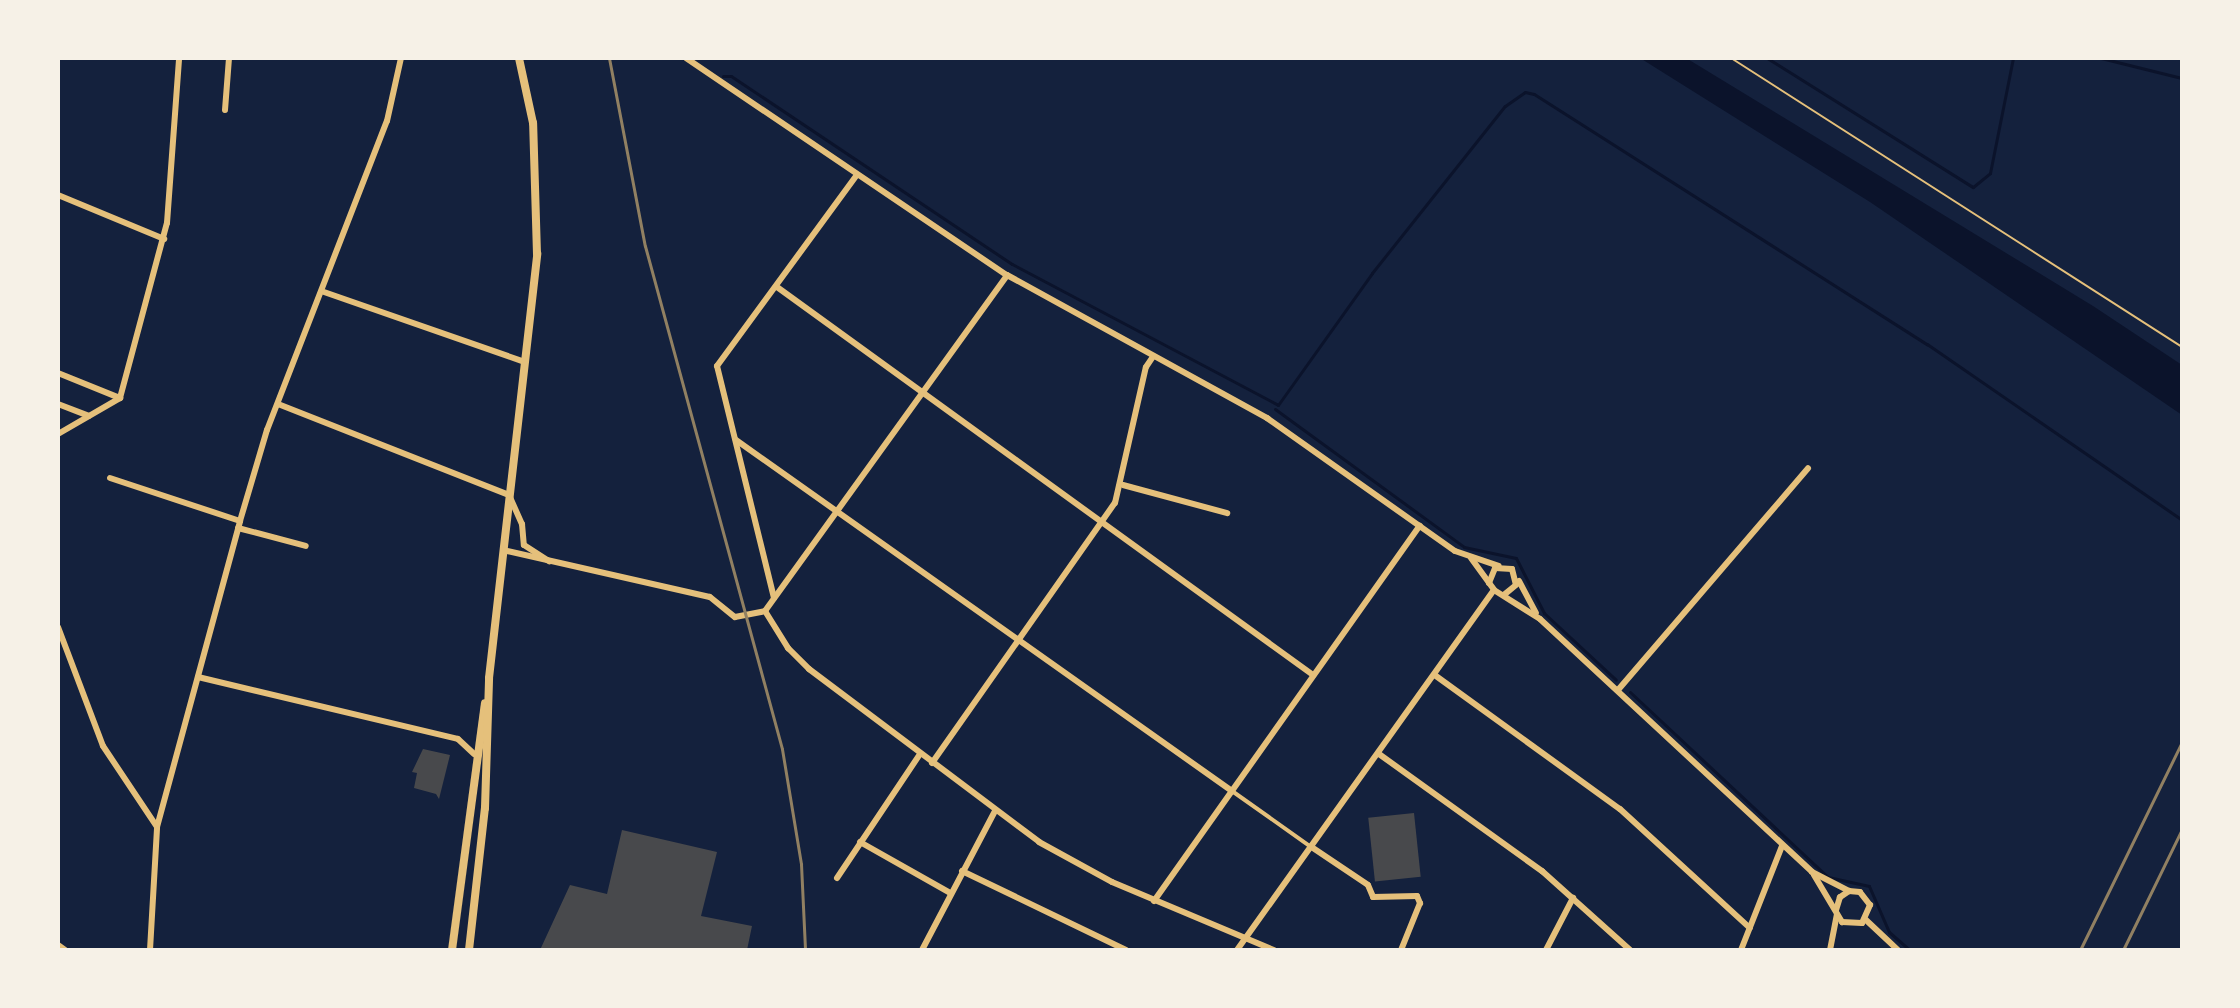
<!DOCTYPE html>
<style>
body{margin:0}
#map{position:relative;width:2240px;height:1008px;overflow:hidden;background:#14213d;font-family:"Crimson Pro",serif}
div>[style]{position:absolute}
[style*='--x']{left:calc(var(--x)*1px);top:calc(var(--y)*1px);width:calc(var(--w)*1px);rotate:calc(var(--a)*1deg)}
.water>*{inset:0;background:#0b132b}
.stream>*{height:3px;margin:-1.5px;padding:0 1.5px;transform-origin:1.5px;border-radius:1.5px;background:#0b132b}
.building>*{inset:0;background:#48494c;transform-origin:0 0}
.path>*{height:2px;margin:-1px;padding:0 1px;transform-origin:1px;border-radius:1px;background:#e5c07b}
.pedestrian>*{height:4px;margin:-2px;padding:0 2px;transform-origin:2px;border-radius:2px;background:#e5c07b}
.minor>*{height:6px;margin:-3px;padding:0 3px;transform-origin:3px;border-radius:3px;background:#e5c07b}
.secondary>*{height:8px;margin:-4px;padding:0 4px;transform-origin:4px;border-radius:4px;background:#e5c07b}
.rail>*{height:3px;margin:-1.5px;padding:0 1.5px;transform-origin:1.5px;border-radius:1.5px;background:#918062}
span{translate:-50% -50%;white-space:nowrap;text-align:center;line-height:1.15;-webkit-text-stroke:6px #f6f1e7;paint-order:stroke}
.frame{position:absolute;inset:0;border:60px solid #f6f1e7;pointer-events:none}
</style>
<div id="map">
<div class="water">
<i style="clip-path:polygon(1640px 58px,1686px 58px,2093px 306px,2182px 365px,2182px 415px,1870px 202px)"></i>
</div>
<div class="stream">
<i style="--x:1767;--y:58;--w:243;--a:32.1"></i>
<i style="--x:1973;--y:187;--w:22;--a:-39"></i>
<i style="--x:1990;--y:173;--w:117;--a:-78.7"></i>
<i style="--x:2101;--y:58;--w:83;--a:13.9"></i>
<i style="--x:723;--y:76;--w:8;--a:0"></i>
<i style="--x:731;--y:76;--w:338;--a:33.8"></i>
<i style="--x:1012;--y:264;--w:301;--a:27.9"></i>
<i style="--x:1278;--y:405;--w:162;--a:-54.5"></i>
<i style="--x:1372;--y:273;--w:213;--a:-51.5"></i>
<i style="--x:1505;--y:106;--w:24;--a:-35"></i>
<i style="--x:1525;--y:92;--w:9;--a:13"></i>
<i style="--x:1534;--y:94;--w:466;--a:32.5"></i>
<i style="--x:1927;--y:344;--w:310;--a:34.6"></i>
<i style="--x:1275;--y:409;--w:234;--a:36.1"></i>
<i style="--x:1464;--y:547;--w:53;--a:11.9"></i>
<i style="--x:1516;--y:558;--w:62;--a:63"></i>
<i style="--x:1544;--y:613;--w:98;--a:42.9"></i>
<i style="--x:1630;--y:692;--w:271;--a:43.1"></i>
<i style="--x:1828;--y:877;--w:42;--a:12.4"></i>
<i style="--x:1869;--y:886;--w:50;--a:66.5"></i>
<i style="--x:1889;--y:932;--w:28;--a:41"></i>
</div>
<div class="building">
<i style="clip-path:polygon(423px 749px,450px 755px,439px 799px,436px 794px,414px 788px,417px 773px,412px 772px)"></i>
<i style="left:1414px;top:813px;width:64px;height:46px;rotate:84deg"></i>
<i style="clip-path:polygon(622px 830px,717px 852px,701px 916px,752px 926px,747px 950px,540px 950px,570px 885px,607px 894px)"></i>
</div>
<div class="path">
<i style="--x:1731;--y:58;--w:536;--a:32.65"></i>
</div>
<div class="pedestrian">
<i style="--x:1232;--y:791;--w:97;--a:35.3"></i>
</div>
<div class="minor">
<i style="--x:686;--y:58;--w:387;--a:34.1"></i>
<i style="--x:1007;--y:275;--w:297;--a:28.8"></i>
<i style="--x:1267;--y:418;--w:230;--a:35.3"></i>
<i style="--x:1455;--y:551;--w:46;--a:18.8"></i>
<i style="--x:225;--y:110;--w:52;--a:-85.6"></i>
<i style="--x:58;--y:195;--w:115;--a:22.5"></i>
<i style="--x:777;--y:287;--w:662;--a:35.9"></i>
<i style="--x:324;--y:292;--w:213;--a:19.2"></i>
<i style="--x:58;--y:373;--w:67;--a:22"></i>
<i style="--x:58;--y:404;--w:33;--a:21"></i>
<i style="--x:278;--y:404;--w:248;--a:21.5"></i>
<i style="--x:509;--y:495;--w:32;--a:66"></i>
<i style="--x:522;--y:524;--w:21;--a:85"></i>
<i style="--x:524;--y:545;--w:30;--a:33"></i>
<i style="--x:58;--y:434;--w:72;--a:-30.1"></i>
<i style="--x:120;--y:398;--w:181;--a:-75"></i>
<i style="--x:167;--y:223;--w:165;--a:-85.8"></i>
<i style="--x:736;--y:440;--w:608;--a:35.29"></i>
<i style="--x:110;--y:478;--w:137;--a:18.3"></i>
<i style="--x:1123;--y:485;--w:108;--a:15.1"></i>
<i style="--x:238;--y:528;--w:70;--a:14.8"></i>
<i style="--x:503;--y:550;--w:212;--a:12.8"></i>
<i style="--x:710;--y:597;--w:32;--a:39"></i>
<i style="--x:735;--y:617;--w:31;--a:-11"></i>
<i style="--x:1471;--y:558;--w:39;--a:54"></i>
<i style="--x:1494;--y:590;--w:54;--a:32.2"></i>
<i style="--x:1540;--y:619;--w:371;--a:42.9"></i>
<i style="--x:1812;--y:872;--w:42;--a:27.2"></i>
<i style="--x:1519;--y:581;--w:36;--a:62"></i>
<i style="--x:1489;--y:583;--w:16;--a:-68"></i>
<i style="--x:1495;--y:568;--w:17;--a:3"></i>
<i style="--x:1512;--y:569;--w:16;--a:76"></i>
<i style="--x:1516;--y:585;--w:14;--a:141"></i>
<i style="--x:774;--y:598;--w:239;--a:-103.8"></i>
<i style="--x:717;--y:366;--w:237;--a:-53.8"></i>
<i style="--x:765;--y:611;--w:44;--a:58.1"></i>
<i style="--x:788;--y:648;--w:30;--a:45"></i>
<i style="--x:809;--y:669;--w:288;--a:36.9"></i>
<i style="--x:1039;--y:842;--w:83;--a:28.7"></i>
<i style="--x:1112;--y:882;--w:176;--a:22.8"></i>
<i style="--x:765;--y:611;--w:414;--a:-54.2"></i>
<i style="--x:58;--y:627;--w:127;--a:69.3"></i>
<i style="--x:103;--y:746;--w:97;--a:56.3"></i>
<i style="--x:1436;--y:676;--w:227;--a:35.9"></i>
<i style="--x:1620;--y:809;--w:176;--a:42.5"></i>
<i style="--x:198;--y:677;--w:267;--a:13.4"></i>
<i style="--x:458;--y:739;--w:22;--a:43"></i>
<i style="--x:1618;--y:690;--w:292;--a:-49.4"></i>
<i style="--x:1379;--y:754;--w:201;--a:35.7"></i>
<i style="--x:1542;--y:871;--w:118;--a:41.9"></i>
<i style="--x:932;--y:763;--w:318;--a:-54.9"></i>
<i style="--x:1115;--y:503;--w:139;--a:-77.2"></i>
<i style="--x:1146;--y:367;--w:11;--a:-56"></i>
<i style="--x:860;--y:842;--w:103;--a:29.5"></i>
<i style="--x:1313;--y:848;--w:66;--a:33.9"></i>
<i style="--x:1368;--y:885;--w:13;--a:67"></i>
<i style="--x:1373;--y:897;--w:44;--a:-1.3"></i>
<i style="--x:1417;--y:896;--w:8;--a:67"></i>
<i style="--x:1420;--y:903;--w:51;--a:112"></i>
<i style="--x:962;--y:871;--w:182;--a:25.7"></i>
<i style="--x:1814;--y:875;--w:55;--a:59.2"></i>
<i style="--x:1842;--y:922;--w:20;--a:3"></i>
<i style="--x:1862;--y:923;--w:20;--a:-66"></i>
<i style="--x:1870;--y:905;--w:16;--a:-128"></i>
<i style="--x:1860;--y:892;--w:11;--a:-175"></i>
<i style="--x:1849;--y:891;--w:11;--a:146"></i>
<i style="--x:1840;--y:897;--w:14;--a:107"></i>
<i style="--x:837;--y:878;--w:149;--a:-56.2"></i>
<i style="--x:1154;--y:901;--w:460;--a:-54.7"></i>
<i style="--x:1866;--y:920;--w:44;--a:43.2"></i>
<i style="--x:58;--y:945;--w:9;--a:36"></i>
<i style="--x:150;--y:950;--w:123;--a:-86.7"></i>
<i style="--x:157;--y:827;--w:317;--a:-74.8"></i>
<i style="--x:240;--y:521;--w:95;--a:-73.5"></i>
<i style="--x:267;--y:430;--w:331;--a:-68.8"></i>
<i style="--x:387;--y:121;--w:65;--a:-77.5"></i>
<i style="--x:922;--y:950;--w:157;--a:-62.3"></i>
<i style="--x:1237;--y:950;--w:442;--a:-54.5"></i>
<i style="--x:1546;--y:950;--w:59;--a:-62.6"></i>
<i style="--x:1741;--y:950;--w:112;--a:-68.5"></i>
<i style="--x:1830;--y:950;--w:36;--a:-79"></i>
</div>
<div class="secondary">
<i style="--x:452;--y:950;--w:249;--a:-82.4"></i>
<i style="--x:469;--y:950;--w:143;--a:-83.6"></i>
<i style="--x:485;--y:808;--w:130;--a:-88.2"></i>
<i style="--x:489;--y:678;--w:427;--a:-83.5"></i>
<i style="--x:537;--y:254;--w:131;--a:-91.7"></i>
<i style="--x:533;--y:123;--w:66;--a:-102.2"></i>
</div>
<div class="rail">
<i style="--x:609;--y:58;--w:191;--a:79.2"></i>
<i style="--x:645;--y:246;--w:521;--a:74.76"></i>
<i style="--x:782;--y:749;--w:117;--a:80.6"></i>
<i style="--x:801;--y:864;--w:86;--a:87.3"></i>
<i style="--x:2080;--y:950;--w:232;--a:-63.9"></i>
<i style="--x:2123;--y:950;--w:135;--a:-64"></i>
</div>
<div class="frame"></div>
</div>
